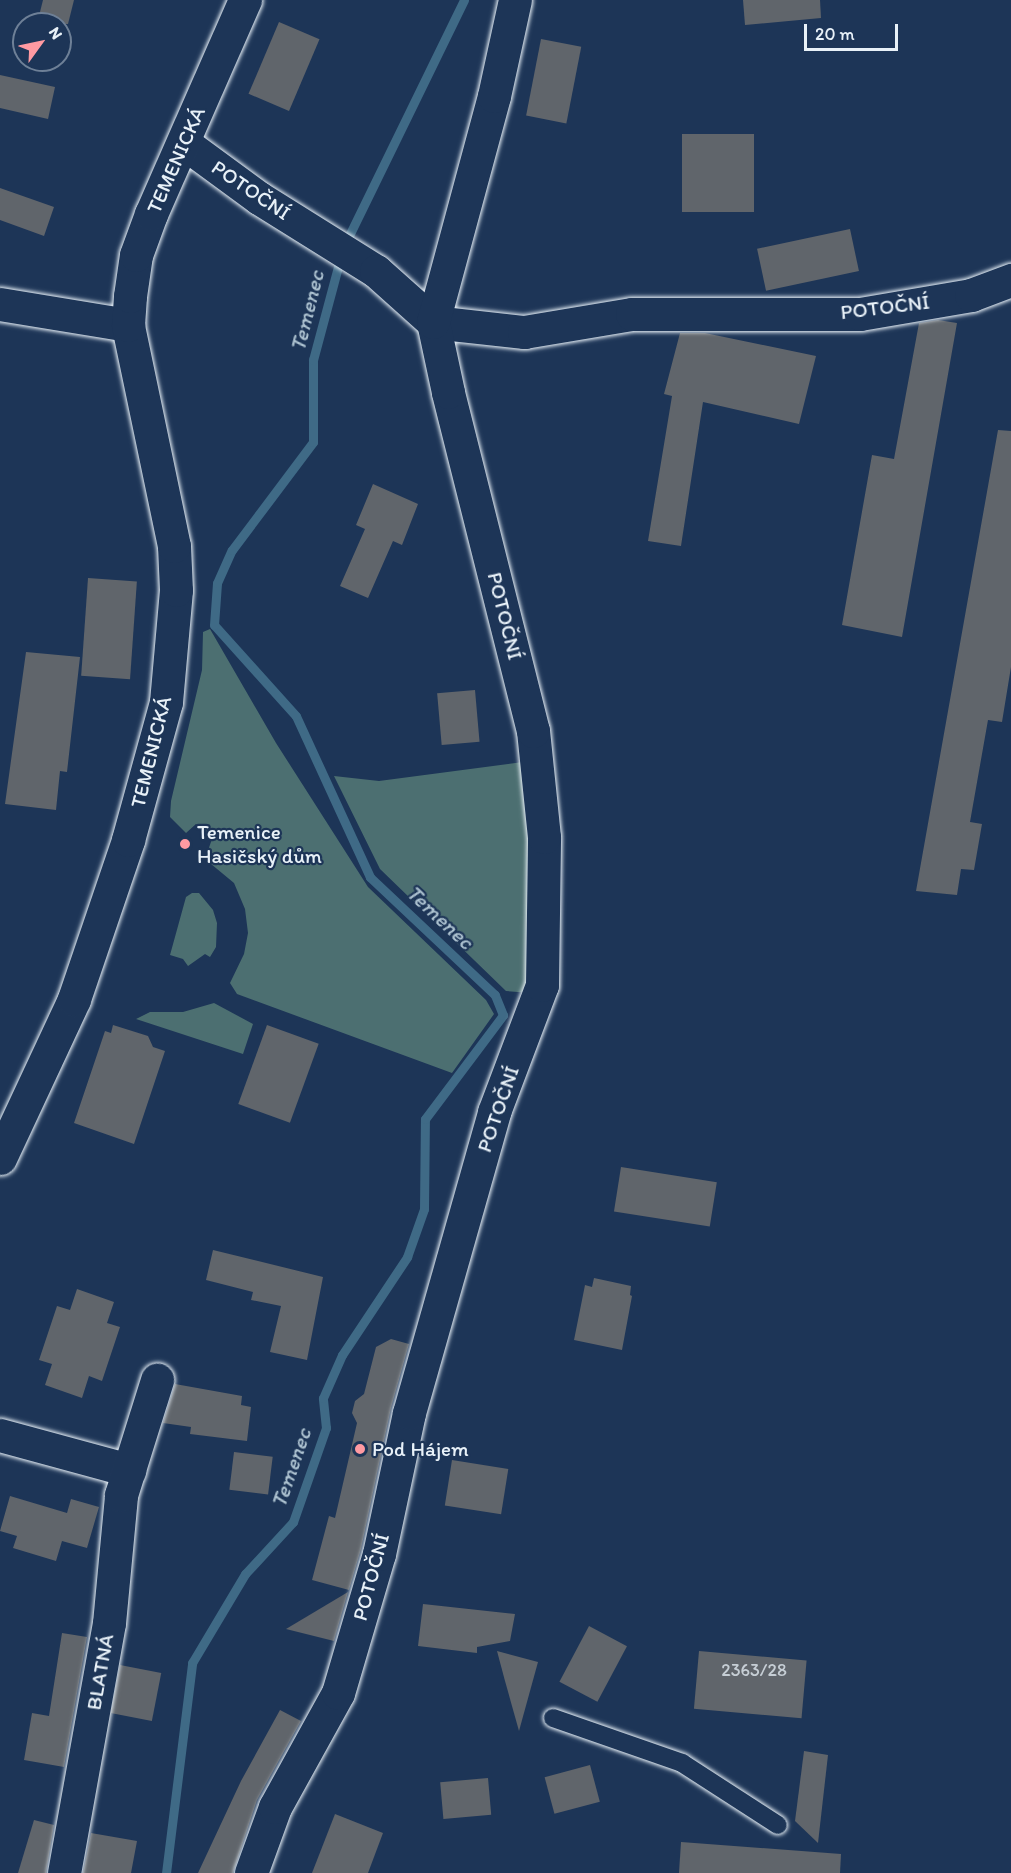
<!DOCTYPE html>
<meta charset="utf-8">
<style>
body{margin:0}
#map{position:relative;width:1011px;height:1873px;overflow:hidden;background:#1d3557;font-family:Itim,sans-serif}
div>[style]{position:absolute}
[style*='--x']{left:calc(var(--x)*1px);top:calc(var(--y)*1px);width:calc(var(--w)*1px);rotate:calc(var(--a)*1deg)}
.green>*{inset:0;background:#4c6f71}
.stream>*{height:9px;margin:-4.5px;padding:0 4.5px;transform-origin:4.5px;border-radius:4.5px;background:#3f6a86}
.building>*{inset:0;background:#60656b;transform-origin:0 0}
.roads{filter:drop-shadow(0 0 2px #e8f1f8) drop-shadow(0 0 2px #e8f1f8)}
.lane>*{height:18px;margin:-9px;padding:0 9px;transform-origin:9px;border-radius:9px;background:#1d3557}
.street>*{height:33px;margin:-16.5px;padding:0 16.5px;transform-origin:16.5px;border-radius:16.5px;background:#1d3557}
.secondary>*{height:33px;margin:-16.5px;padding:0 16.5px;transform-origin:16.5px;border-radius:16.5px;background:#1d3557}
.dots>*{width:16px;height:16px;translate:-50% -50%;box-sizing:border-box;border:3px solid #1d3557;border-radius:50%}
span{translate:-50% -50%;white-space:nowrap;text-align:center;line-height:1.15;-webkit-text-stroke:4.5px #1d3557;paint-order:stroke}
.number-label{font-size:18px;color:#c6ced5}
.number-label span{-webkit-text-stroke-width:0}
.street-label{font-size:21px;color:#e8f1f8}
.poi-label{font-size:21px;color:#e8f1f8}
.left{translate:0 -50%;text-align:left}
.water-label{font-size:22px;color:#adc2d0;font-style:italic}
.north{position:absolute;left:12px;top:12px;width:60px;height:60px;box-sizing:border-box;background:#1d3557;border:2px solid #6e8097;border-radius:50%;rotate:57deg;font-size:16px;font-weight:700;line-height:24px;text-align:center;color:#e8f1f8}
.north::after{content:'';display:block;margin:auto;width:21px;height:27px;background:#ff9aa2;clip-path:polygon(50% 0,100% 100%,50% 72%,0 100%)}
.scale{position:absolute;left:804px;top:24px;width:94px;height:27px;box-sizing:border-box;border:3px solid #e8f1f8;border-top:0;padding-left:8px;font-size:18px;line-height:21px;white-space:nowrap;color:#e8f1f8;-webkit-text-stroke:4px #1d3557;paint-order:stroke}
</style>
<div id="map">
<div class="green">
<i style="clip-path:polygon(210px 629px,276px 743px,368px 887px,486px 1000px,494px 1014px,452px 1073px,237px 994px,230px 983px,244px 954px,248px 933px,245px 909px,234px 883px,205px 859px,212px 839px,196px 824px,186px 833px,170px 817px,171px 801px,202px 670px,203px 632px)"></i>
<i style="clip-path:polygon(530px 761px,531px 993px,506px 991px,380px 869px,334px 776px,379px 781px)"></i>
<i style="clip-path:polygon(192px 893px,199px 893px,213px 910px,217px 923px,216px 947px,210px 957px,205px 954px,188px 966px,183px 959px,170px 955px,186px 897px)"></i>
<i style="clip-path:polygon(214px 1003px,253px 1024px,243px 1054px,136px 1019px,150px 1012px,183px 1012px)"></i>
</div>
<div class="stream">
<i style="--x:166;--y:1873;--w:212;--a:-82.9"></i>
<i style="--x:192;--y:1663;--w:104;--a:-59.2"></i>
<i style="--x:245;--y:1574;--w:71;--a:-47.3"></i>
<i style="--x:293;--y:1522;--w:100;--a:-70.7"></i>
<i style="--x:326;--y:1428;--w:30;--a:-96"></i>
<i style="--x:323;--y:1398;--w:47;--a:-66.2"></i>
<i style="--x:342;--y:1355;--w:118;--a:-56.4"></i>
<i style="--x:407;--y:1257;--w:51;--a:-70.5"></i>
<i style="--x:424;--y:1209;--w:90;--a:-89.4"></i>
<i style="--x:425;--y:1119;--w:130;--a:-53.1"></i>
<i style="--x:503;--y:1015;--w:22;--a:-112"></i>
<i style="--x:495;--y:995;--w:172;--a:-136.7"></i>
<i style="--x:370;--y:877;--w:177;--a:-114.7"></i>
<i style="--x:296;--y:716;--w:122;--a:-132"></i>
<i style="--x:214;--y:625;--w:42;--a:-85.9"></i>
<i style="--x:217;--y:583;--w:36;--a:-66"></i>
<i style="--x:232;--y:550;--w:135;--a:-53.1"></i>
<i style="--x:313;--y:442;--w:82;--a:-90"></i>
<i style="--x:313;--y:360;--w:116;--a:-75"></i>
<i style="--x:343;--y:248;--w:276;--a:-64"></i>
</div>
<div class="building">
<i style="clip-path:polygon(43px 0,74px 0,68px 24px,37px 24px)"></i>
<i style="clip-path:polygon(743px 0,820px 0,821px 18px,745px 25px)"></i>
<i style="left:279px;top:22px;width:44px;height:78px;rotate:23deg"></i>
<i style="left:541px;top:39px;width:41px;height:78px;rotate:11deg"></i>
<i style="clip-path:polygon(0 75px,55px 87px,48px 119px,0 108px)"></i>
<i style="left:754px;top:134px;width:78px;height:72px;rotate:90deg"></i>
<i style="clip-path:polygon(0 188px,54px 207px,44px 236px,0 220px)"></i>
<i style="left:850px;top:229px;width:43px;height:95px;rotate:78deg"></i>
<i style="clip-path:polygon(938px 320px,957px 323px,902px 637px,842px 625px,872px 455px,894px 459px,919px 323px)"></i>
<i style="clip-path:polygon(680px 333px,705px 333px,816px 356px,799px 424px,703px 402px,681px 546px,648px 541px,672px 396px,664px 394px)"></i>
<i style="clip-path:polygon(998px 430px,1011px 431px,1011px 667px,1002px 722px,988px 720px,970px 822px,982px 824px,974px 870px,961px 869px,957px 895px,916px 891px)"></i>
<i style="clip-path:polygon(373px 484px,418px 504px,402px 545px,393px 541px,368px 598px,340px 586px,365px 529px,356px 525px)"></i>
<i style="left:88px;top:578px;width:49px;height:98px;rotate:4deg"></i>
<i style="clip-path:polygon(26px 652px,80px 657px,67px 772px,60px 771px,56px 810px,5px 804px)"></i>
<i style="left:475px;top:690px;width:52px;height:38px;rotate:85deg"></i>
<i style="clip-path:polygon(113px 1025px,148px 1036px,153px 1047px,165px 1051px,134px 1144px,74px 1123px,105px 1031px,111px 1033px)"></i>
<i style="left:267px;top:1025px;width:55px;height:84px;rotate:20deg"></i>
<i style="left:621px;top:1167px;width:97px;height:45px;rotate:9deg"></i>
<i style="clip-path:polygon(213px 1250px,323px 1277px,307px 1360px,270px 1352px,281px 1306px,251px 1300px,253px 1292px,206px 1280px)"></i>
<i style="clip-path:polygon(594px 1278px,631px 1286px,630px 1295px,632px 1296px,622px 1350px,574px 1340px,585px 1285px,592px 1287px)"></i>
<i style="clip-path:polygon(77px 1289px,114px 1302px,107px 1323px,120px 1327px,102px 1381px,89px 1376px,82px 1398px,45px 1385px,52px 1364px,39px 1360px,57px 1306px,70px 1310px)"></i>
<i style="clip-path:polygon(391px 1339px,409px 1344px,391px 1408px,361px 1549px,349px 1590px,312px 1580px,329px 1516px,335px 1518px,357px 1423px,352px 1413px,355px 1401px,364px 1394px,376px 1347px)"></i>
<i style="clip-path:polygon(175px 1384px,242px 1396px,241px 1405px,251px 1407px,247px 1441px,190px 1434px,191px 1427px,163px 1423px)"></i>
<i style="left:234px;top:1452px;width:39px;height:38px;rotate:7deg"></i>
<i style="left:452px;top:1460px;width:57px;height:46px;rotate:9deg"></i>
<i style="clip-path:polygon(10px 1496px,67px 1513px,71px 1499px,99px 1507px,87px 1548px,62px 1541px,56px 1561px,13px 1548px,17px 1536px,0 1531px)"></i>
<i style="clip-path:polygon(348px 1592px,334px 1641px,286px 1629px)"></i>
<i style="clip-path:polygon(423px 1604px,515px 1614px,510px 1641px,477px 1647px,477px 1653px,418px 1646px)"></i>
<i style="left:589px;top:1626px;width:43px;height:63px;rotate:28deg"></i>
<i style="clip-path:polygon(62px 1633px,87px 1637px,64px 1767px,24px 1760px,32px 1713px,49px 1716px)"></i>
<i style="clip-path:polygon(497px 1651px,538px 1662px,519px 1731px,505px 1681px)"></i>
<i style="left:699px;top:1651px;width:108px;height:58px;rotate:5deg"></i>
<i style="left:120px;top:1665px;width:42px;height:49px;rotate:11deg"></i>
<i style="clip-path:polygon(280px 1710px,301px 1721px,257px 1800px,233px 1873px,198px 1873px,241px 1781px)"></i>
<i style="clip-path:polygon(804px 1751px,828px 1755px,818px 1843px,795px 1821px)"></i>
<i style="left:590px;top:1765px;width:38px;height:47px;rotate:75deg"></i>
<i style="left:488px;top:1778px;width:37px;height:48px;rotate:85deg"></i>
<i style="clip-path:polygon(335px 1814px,383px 1833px,368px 1873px,312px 1873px)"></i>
<i style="clip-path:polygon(34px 1820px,54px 1825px,46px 1873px,18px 1873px)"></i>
<i style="clip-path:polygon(91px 1833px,137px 1841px,131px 1873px,83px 1873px)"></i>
<i style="clip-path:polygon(681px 1842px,841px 1854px,840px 1873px,679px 1873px)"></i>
</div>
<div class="roads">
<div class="lane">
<i style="--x:553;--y:1718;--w:137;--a:19.2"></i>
<i style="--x:682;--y:1763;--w:114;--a:32.9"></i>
</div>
<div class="street">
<i style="--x:184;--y:143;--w:93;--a:36.3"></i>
<i style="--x:259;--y:198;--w:138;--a:32"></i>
<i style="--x:376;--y:271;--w:76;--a:41.8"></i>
<i style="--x:433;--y:322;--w:92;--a:6.3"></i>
<i style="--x:524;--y:332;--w:109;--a:-9.5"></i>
<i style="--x:632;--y:314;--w:228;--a:0"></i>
<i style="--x:860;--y:314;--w:113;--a:-9.7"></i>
<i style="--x:971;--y:295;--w:43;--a:-20.6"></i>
<i style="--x:0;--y:304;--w:130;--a:9.3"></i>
<i style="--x:0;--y:1435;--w:134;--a:15.2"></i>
<i style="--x:64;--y:1873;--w:254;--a:-79.8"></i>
<i style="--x:109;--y:1623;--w:129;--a:-84.6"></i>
<i style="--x:121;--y:1495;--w:121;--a:-72.6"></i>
<i style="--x:251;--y:1873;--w:70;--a:-70"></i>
<i style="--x:275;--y:1807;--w:130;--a:-61.1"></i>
<i style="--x:338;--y:1693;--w:145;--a:-73.6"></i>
<i style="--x:379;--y:1554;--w:144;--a:-78"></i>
<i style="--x:409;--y:1413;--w:313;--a:-74.2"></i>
<i style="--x:494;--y:1112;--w:136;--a:-69.3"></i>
<i style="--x:542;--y:985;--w:148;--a:-89.2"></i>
<i style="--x:544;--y:837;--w:107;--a:-95.9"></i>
<i style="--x:533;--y:731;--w:349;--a:-104.1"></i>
<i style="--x:448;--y:392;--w:72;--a:-102.1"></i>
<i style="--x:433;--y:322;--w:234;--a:-74.9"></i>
<i style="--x:494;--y:96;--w:98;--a:-77.7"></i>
</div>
<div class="secondary">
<i style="--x:0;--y:1158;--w:175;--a:-65"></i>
<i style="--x:74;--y:999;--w:168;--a:-71.2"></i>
<i style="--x:128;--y:840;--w:143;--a:-74.6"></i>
<i style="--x:166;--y:702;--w:112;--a:-84.9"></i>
<i style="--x:176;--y:590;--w:44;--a:-92.6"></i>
<i style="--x:174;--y:546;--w:226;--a:-101.8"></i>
<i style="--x:128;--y:325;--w:29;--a:-86"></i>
<i style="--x:130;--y:296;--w:41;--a:-81.7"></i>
<i style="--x:136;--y:255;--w:44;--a:-69.9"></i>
<i style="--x:151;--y:214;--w:234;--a:-66.3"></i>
</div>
</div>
<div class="dots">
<i style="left:185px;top:844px;background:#ff9aa2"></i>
<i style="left:360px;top:1449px;background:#ff9aa2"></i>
</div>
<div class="number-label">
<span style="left:754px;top:1670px">2363/28</span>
</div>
<div class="street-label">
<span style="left:176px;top:160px;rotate:-66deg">TEMENICKÁ</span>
<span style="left:251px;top:190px;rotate:34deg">POTOČNÍ</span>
<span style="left:885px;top:307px;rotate:-7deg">POTOČNÍ</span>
<span style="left:505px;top:616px;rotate:76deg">POTOČNÍ</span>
<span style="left:151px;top:752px;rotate:-76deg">TEMENICKÁ</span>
<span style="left:498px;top:1109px;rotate:-71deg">POTOČNÍ</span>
<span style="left:371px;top:1577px;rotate:-75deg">POTOČNÍ</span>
<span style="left:100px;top:1672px;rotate:-80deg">BLATNÁ</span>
</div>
<div class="poi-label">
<span class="left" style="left:197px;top:844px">Temenice<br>Hasičský dům</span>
<span class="left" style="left:372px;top:1449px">Pod Hájem</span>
</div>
<div class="water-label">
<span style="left:307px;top:311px;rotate:-76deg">Temenec</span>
<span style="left:440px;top:917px;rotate:43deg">Temenec</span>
<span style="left:291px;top:1468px;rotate:-71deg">Temenec</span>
</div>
<div class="north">N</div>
<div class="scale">20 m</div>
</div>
